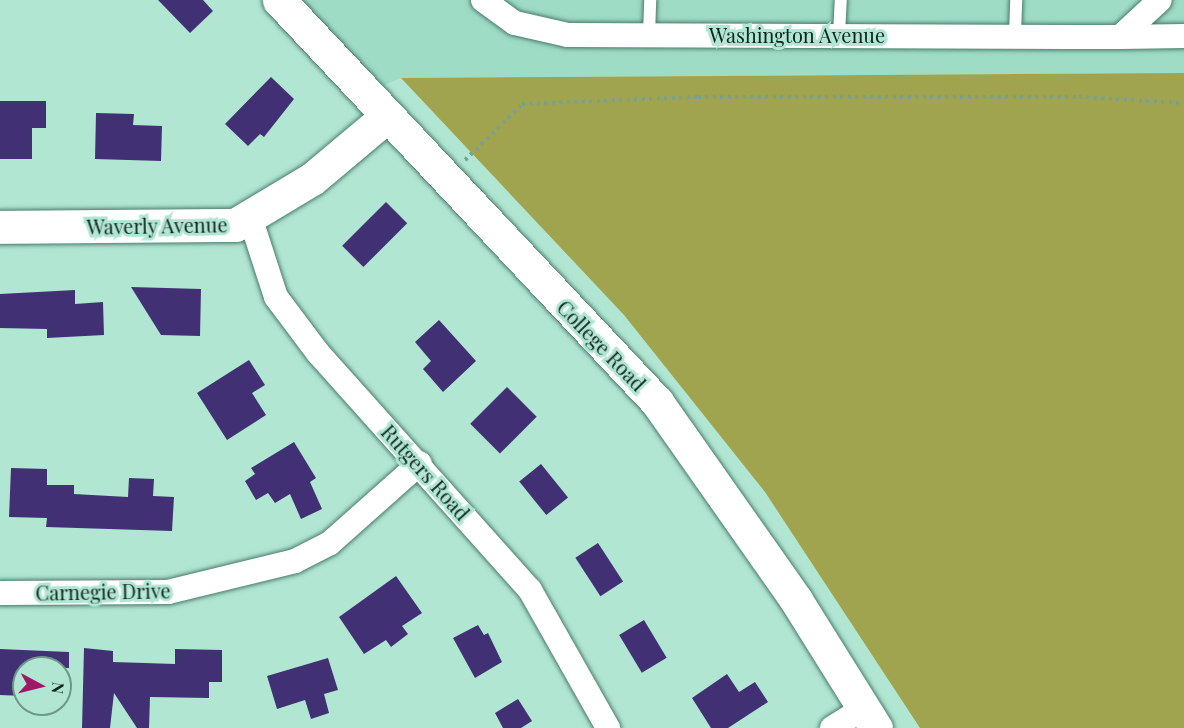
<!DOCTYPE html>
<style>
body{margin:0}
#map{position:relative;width:1184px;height:728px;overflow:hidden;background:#b1e6d3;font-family:"Playfair Display",serif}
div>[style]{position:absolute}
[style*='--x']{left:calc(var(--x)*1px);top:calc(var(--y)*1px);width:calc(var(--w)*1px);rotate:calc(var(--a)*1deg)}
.built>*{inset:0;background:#9edcc6}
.forest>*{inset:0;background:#a1a44e}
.building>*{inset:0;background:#413174;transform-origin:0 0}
.path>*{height:4px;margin-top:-2px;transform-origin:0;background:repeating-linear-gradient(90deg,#77a192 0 3px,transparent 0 7.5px)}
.roads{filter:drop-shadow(0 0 2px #4a7b6b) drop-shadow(0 0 2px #4a7b6b)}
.lane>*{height:12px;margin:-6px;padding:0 6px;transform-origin:6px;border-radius:6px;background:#fff}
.street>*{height:24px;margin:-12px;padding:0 12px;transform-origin:12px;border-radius:12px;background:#fff}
.secondary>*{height:33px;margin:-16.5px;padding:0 16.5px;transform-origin:16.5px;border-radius:16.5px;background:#fff}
span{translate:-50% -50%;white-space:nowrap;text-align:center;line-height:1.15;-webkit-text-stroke:6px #b1e6d3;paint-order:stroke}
.street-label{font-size:20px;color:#0f241d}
.north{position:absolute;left:12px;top:656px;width:60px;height:60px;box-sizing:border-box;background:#b1e6d3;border:2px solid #70988a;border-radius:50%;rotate:97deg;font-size:16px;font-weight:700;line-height:24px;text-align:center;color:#0f241d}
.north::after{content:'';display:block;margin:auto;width:21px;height:27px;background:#9e1867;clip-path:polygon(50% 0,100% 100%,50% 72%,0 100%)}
</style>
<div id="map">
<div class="built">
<i style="clip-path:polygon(279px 0,1184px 0,1184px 73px,401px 78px,364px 93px)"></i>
</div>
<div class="forest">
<i style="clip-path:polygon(1184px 73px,1184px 728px,920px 728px,765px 492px,624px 315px,401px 78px)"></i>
</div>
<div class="building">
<i style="clip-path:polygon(158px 0,203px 0,213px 11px,190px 33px)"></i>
<i style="clip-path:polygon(271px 77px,294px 99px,264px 137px,260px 134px,248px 146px,225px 124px)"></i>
<i style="clip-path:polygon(0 101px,46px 101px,46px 128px,32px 128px,32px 159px,0 159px)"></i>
<i style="clip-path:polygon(96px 113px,134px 114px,133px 125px,162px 126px,161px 161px,95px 159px)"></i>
<i style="left:386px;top:202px;width:30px;height:62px;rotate:45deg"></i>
<i style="clip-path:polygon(131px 287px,201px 289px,200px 336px,161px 335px)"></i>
<i style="clip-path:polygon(75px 290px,75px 304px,103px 302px,104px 335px,47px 338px,47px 329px,0 328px,0 294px)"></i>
<i style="clip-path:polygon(439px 320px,476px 361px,443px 392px,423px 369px,431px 361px,415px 342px)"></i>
<i style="clip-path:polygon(249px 360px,265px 385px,252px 393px,266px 415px,227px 440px,197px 393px)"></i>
<i style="left:507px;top:387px;width:42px;height:52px;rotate:45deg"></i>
<i style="clip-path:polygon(294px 442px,316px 478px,310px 482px,322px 509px,301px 519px,290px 494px,275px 503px,268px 493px,256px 500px,245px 481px,255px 474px,251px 468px)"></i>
<i style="left:541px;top:464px;width:43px;height:28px;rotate:51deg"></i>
<i style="clip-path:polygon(11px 468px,47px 469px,47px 485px,74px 485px,74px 494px,128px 497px,129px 478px,154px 479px,153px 496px,174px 497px,172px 531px,46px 527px,47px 518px,9px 517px)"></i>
<i style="left:598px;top:543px;width:46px;height:27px;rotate:57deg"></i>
<i style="clip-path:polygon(396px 576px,422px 613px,402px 626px,408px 634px,391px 647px,386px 640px,364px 654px,339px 617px)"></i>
<i style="left:644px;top:620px;width:44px;height:29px;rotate:59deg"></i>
<i style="clip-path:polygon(478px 625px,484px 635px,488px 633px,502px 662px,475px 678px,453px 638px)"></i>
<i style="clip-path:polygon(84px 648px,113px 651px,113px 662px,175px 664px,175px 649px,222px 650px,222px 682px,209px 682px,209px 698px,150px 697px,149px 728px,137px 728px,114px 693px,110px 728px,82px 728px)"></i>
<i style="clip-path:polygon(0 649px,69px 652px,69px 668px,24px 668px,24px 696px,0 695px)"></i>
<i style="clip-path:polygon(328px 658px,338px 690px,324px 694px,329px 713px,311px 719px,305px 700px,277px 709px,267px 676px)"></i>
<i style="clip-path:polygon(727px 674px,739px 692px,755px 682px,768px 702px,728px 728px,711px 728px,692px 698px)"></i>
<i style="clip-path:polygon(518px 699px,532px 721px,521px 728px,503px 728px,495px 713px)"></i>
</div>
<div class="path">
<i style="--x:465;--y:160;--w:80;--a:-44.5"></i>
<i style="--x:522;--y:104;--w:176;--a:-2.3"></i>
<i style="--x:698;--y:97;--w:381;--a:0"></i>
<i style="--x:1079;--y:97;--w:105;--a:3.3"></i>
</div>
<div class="roads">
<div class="lane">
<i style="--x:839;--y:34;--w:34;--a:-87"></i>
<i style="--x:649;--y:35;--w:35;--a:-88"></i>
<i style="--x:1015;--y:35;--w:35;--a:-88"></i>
</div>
<div class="street">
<i style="--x:483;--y:0;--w:39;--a:36"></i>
<i style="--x:515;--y:23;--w:54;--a:12.8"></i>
<i style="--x:568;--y:35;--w:507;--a:0.23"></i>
<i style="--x:1075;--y:37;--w:45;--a:0"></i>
<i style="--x:1120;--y:37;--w:54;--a:-42.8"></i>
<i style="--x:1120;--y:37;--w:64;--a:-0.9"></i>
<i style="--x:250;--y:217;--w:84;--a:72"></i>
<i style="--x:276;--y:297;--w:70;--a:53.1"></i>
<i style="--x:318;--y:353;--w:318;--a:48.2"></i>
<i style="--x:530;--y:590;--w:159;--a:60.5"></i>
<i style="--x:0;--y:593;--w:168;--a:-0.3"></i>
<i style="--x:168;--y:592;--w:131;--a:-13.7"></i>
<i style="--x:295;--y:561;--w:39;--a:-27"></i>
<i style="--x:330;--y:543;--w:120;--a:-41.6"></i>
<i style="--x:832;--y:728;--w:38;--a:-32"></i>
</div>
<div class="secondary">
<i style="--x:279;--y:0;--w:552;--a:46.76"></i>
<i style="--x:657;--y:402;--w:242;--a:54.9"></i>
<i style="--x:796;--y:600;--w:151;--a:58"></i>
<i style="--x:0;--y:227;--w:235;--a:-0.5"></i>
<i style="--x:235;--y:225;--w:90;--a:-30.9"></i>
<i style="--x:312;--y:179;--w:97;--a:-40"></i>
</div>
</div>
<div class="street-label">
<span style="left:797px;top:34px">Washington Avenue</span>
<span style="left:157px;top:225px;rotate:-1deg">Waverly Avenue</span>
<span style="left:602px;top:345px;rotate:46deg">College Road</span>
<span style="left:426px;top:472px;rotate:48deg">Rutgers Road</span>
<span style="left:103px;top:591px;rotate:-1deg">Carnegie Drive</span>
</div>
<div class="north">N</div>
</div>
